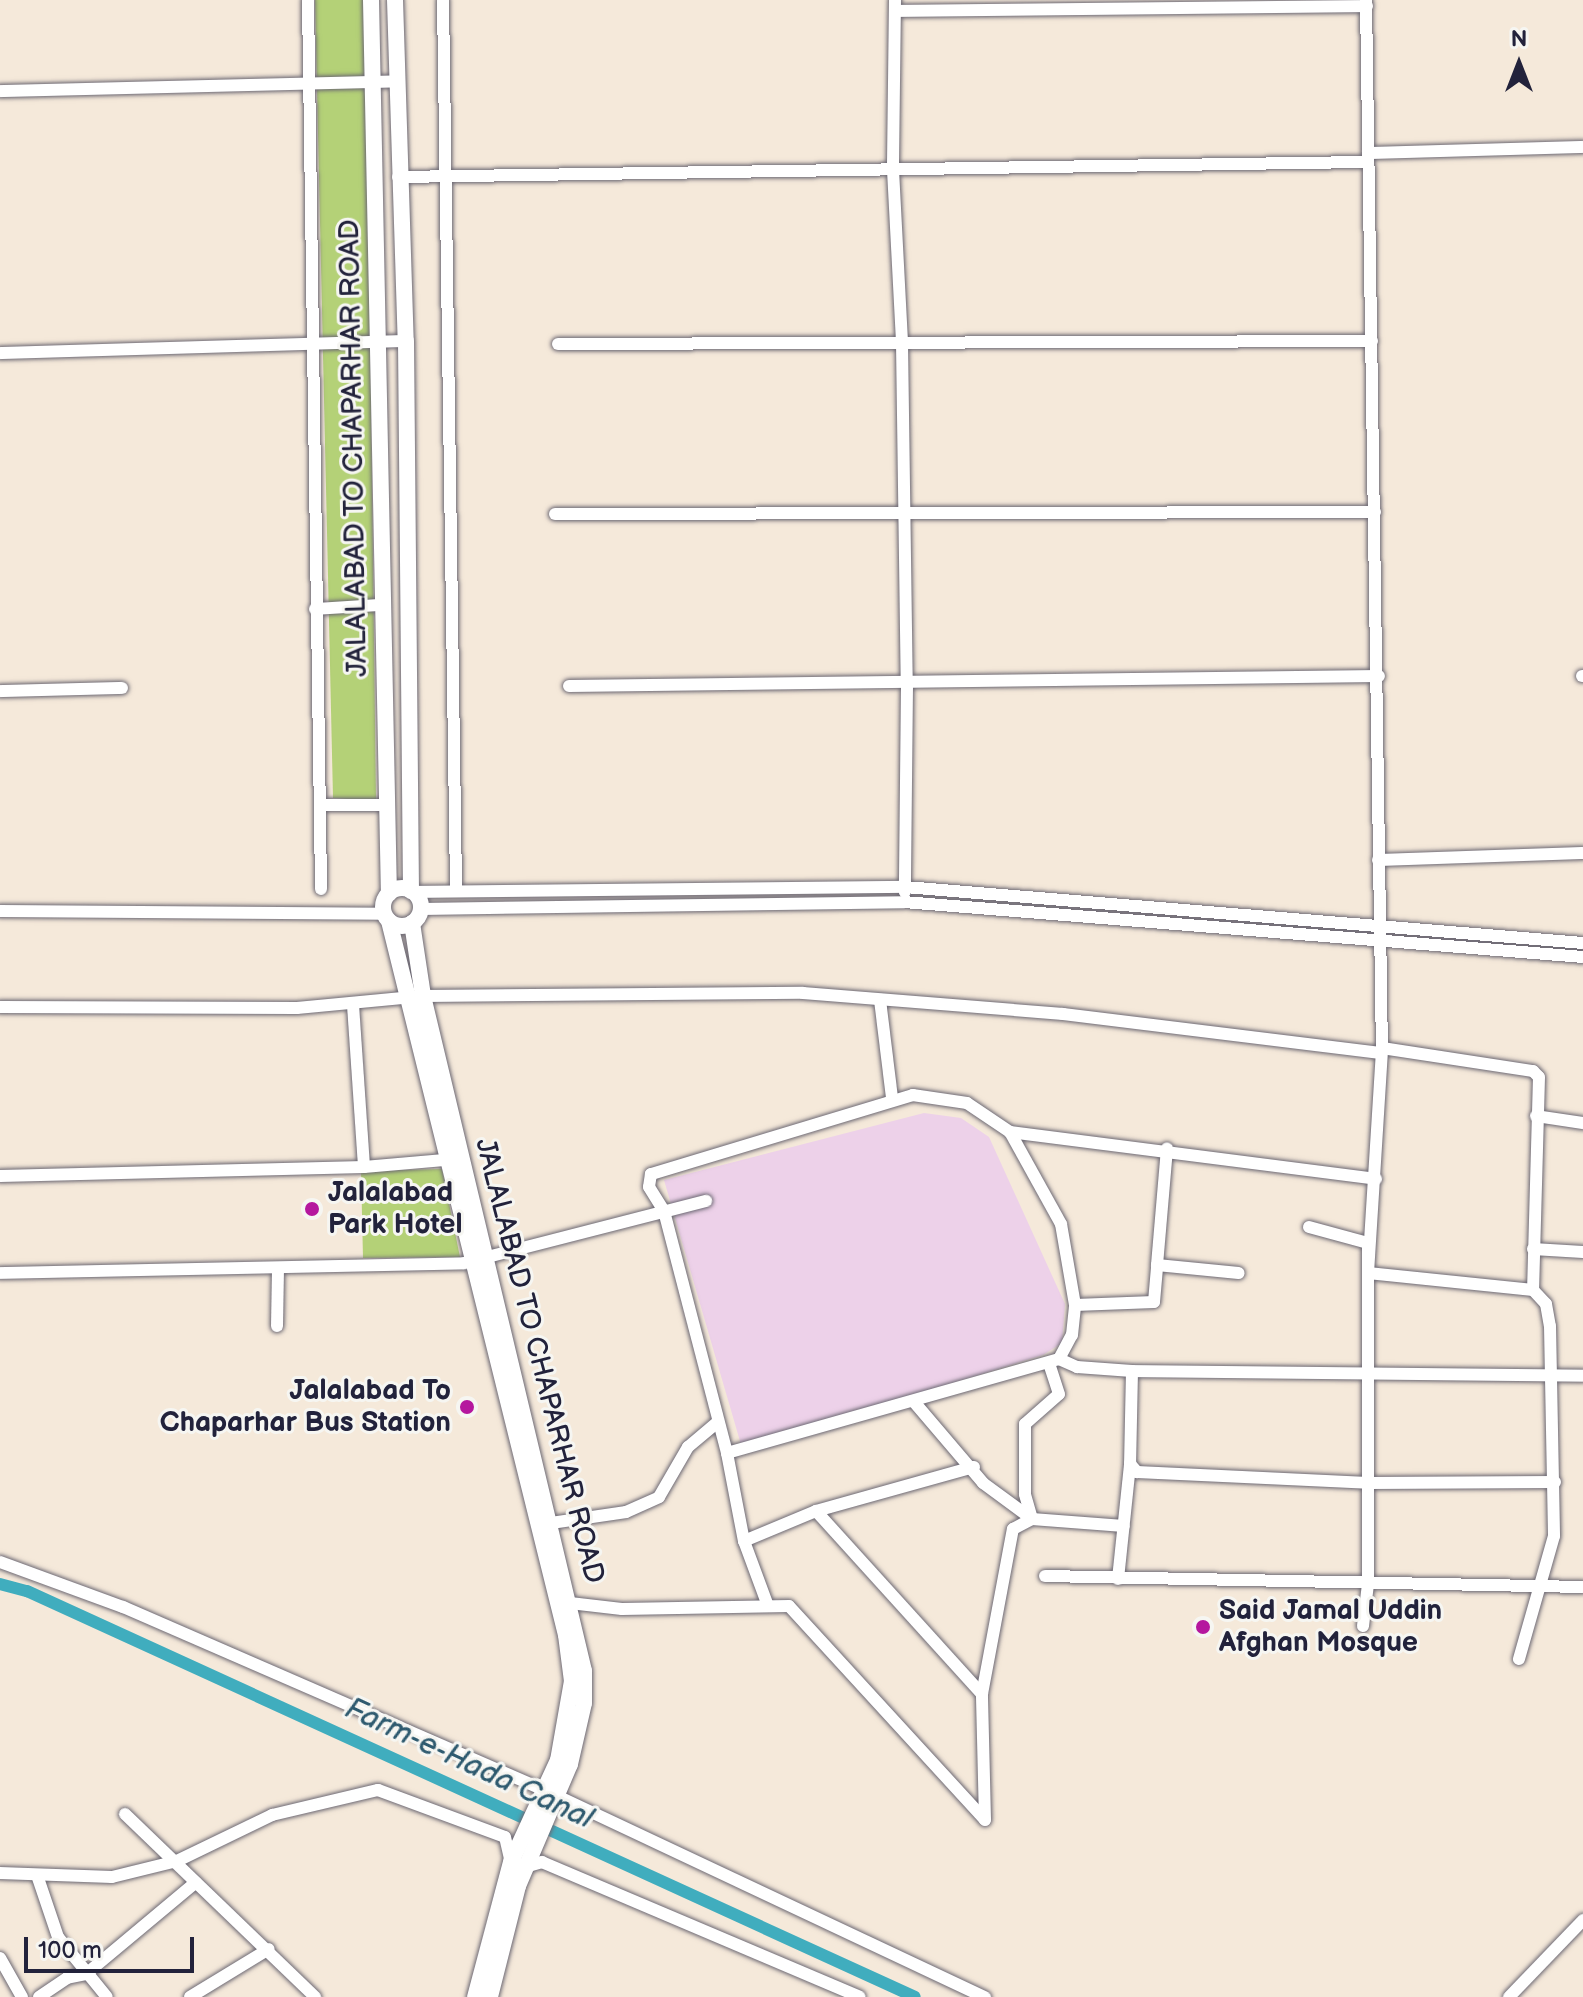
<!DOCTYPE html>
<style>
body{margin:0}
#map{position:relative;width:1583px;height:1997px;overflow:hidden;background:#f5e9da;font-family:"Balsamiq Sans",sans-serif}
div>[style]{position:absolute}
[style*='--x']{left:calc(var(--x)*1px);top:calc(var(--y)*1px);width:calc(var(--w)*1px);rotate:calc(var(--a)*1deg)}
.built>*{inset:0;background:#edd1e9}
.green>*{inset:0;background:#b4d177}
.canal>*{height:12px;margin:-6px;padding:0 6px;transform-origin:6px;border-radius:6px;background:#40adbe}
.roads{filter:drop-shadow(0 0 2px #6c6873) drop-shadow(0 0 2px #6c6873)}
.minor>*{height:12px;margin:-6px;padding:0 6px;transform-origin:6px;border-radius:6px;background:#fff}
.major>*{height:16px;margin:-8px;padding:0 8px;transform-origin:8px;border-radius:8px;background:#fff}
.major>.ring{margin:-8px;padding:0;box-sizing:content-box;background:none;border:16px solid #fff;border-radius:50%}
.dots>*{width:22px;height:22px;translate:-50% -50%;box-sizing:border-box;border:4px solid #f6f6f2;border-radius:50%}
span{translate:-50% -50%;white-space:nowrap;text-align:center;line-height:1.15;-webkit-text-stroke:6px #f6f6f2;paint-order:stroke}
.street-label{font-size:28px;color:#22223b}
.poi-label{font-size:28px;color:#22223b;font-weight:700}
.left{translate:0 -50%;text-align:left}
.right{translate:-100% -50%;text-align:right}
.water-label{font-size:30px;color:#2e5a6f;font-style:italic}
.north{position:absolute;left:1479px;top:24px;width:80px;height:80px;-webkit-text-stroke:6px #f6f6f2;paint-order:stroke;rotate:0deg;font-size:22px;font-weight:700;line-height:32px;text-align:center;color:#22223b}
.north::after{content:'';display:block;margin:auto;width:28px;height:36px;background:#22223b;clip-path:polygon(50% 0,100% 100%,50% 72%,0 100%)}
.scale{position:absolute;left:24px;top:1937px;width:170px;height:36px;box-sizing:border-box;border:4px solid #22223b;border-top:0;padding-left:10px;font-size:24px;line-height:28px;white-space:nowrap;color:#22223b;-webkit-text-stroke:6px #f6f6f2;paint-order:stroke}
</style>
<div id="map">
<div class="built">
<i style="clip-path:polygon(924px 1113px,961px 1118px,989px 1137px,1065px 1304px,1062px 1343px,1043px 1355px,742px 1448px,664px 1180px)"></i>
</div>
<div class="green">
<i style="clip-path:polygon(315px 0,366px 0,376px 801px,333px 798px)"></i>
<i style="clip-path:polygon(442px 1169px,460px 1257px,363px 1258px,361px 1171px)"></i>
</div>
<div class="canal">
<i style="--x:0;--y:1584;--w:28;--a:15"></i>
<i style="--x:27;--y:1591;--w:976;--a:24.57"></i>
</div>
<div class="roads">
<div class="minor">
<i style="--x:308;--y:0;--w:889;--a:89.16"></i>
<i style="--x:443;--y:0;--w:891;--a:89.16"></i>
<i style="--x:895;--y:0;--w:170;--a:90.7"></i>
<i style="--x:893;--y:170;--w:173;--a:87"></i>
<i style="--x:902;--y:343;--w:343;--a:89.2"></i>
<i style="--x:907;--y:686;--w:206;--a:90.6"></i>
<i style="--x:1366;--y:0;--w:1048;--a:89.13"></i>
<i style="--x:1382;--y:1048;--w:153;--a:8.7"></i>
<i style="--x:1533;--y:1071;--w:8;--a:45"></i>
<i style="--x:1539;--y:1077;--w:213;--a:91.6"></i>
<i style="--x:1533;--y:1290;--w:19;--a:47"></i>
<i style="--x:1546;--y:1304;--w:22;--a:80"></i>
<i style="--x:1550;--y:1326;--w:210;--a:88.9"></i>
<i style="--x:1554;--y:1536;--w:128;--a:105.9"></i>
<i style="--x:896;--y:11;--w:471;--a:-0.6"></i>
<i style="--x:0;--y:91;--w:396;--a:-1.4"></i>
<i style="--x:1368;--y:153;--w:215;--a:-1.6"></i>
<i style="--x:398;--y:177;--w:970;--a:-0.89"></i>
<i style="--x:558;--y:344;--w:814;--a:-0.21"></i>
<i style="--x:0;--y:353;--w:406;--a:-1.7"></i>
<i style="--x:555;--y:514;--w:820;--a:-0.14"></i>
<i style="--x:315;--y:609;--w:66;--a:-3.5"></i>
<i style="--x:1582;--y:676;--w:1;--a:0"></i>
<i style="--x:569;--y:686;--w:810;--a:-0.71"></i>
<i style="--x:0;--y:691;--w:122;--a:-1.4"></i>
<i style="--x:322;--y:805;--w:64;--a:0"></i>
<i style="--x:1378;--y:860;--w:205;--a:-2"></i>
<i style="--x:413;--y:892;--w:492;--a:-0.6"></i>
<i style="--x:905;--y:887;--w:680;--a:4.72"></i>
<i style="--x:421;--y:909;--w:483;--a:-0.8"></i>
<i style="--x:904;--y:902;--w:681;--a:4.63"></i>
<i style="--x:0;--y:911;--w:384;--a:0.4"></i>
<i style="--x:880;--y:1000;--w:99;--a:83"></i>
<i style="--x:353;--y:1005;--w:162;--a:86.1"></i>
<i style="--x:0;--y:1007;--w:297;--a:0.2"></i>
<i style="--x:297;--y:1008;--w:127;--a:-5.4"></i>
<i style="--x:423;--y:996;--w:380;--a:-0.5"></i>
<i style="--x:803;--y:993;--w:261;--a:4.6"></i>
<i style="--x:1063;--y:1014;--w:320;--a:7"></i>
<i style="--x:1536;--y:1116;--w:48;--a:8.5"></i>
<i style="--x:1010;--y:1132;--w:52;--a:-146"></i>
<i style="--x:967;--y:1103;--w:55;--a:-171.6"></i>
<i style="--x:913;--y:1095;--w:274;--a:163.2"></i>
<i style="--x:651;--y:1174;--w:13;--a:99"></i>
<i style="--x:649;--y:1187;--w:28;--a:58"></i>
<i style="--x:664;--y:1211;--w:250;--a:75.4"></i>
<i style="--x:727;--y:1453;--w:345;--a:-15.8"></i>
<i style="--x:1059;--y:1359;--w:20;--a:24"></i>
<i style="--x:1077;--y:1367;--w:55;--a:4.2"></i>
<i style="--x:1132;--y:1371;--w:451;--a:0.6"></i>
<i style="--x:0;--y:1176;--w:364;--a:-1.4"></i>
<i style="--x:364;--y:1167;--w:92;--a:-5"></i>
<i style="--x:1309;--y:1227;--w:61;--a:15.2"></i>
<i style="--x:1368;--y:1243;--w:30;--a:90"></i>
<i style="--x:1368;--y:1273;--w:166;--a:5.9"></i>
<i style="--x:1533;--y:1249;--w:50;--a:3.4"></i>
<i style="--x:1157;--y:1265;--w:117;--a:-85.1"></i>
<i style="--x:0;--y:1273;--w:464;--a:-1.2"></i>
<i style="--x:464;--y:1263;--w:250;--a:-14.4"></i>
<i style="--x:1075;--y:1305;--w:79;--a:-2.2"></i>
<i style="--x:1154;--y:1302;--w:37;--a:-85"></i>
<i style="--x:1157;--y:1265;--w:82;--a:5.6"></i>
<i style="--x:277;--y:1326;--w:56;--a:-89"></i>
<i style="--x:1059;--y:1359;--w:27;--a:-62"></i>
<i style="--x:1072;--y:1335;--w:30;--a:-84"></i>
<i style="--x:1075;--y:1305;--w:82;--a:-99.8"></i>
<i style="--x:1061;--y:1224;--w:105;--a:-119"></i>
<i style="--x:1010;--y:1132;--w:369;--a:7.3"></i>
<i style="--x:1132;--y:1371;--w:93;--a:91.2"></i>
<i style="--x:1130;--y:1464;--w:11;--a:49"></i>
<i style="--x:1137;--y:1472;--w:231;--a:2.7"></i>
<i style="--x:1368;--y:1483;--w:187;--a:-0.3"></i>
<i style="--x:915;--y:1403;--w:105;--a:49.6"></i>
<i style="--x:983;--y:1483;--w:61;--a:36.3"></i>
<i style="--x:1032;--y:1519;--w:92;--a:4.4"></i>
<i style="--x:727;--y:1453;--w:90;--a:79.1"></i>
<i style="--x:744;--y:1541;--w:69;--a:69.7"></i>
<i style="--x:816;--y:1511;--w:164;--a:-15.6"></i>
<i style="--x:551;--y:1523;--w:76;--a:-8.3"></i>
<i style="--x:626;--y:1512;--w:36;--a:-24"></i>
<i style="--x:659;--y:1497;--w:58;--a:-59.9"></i>
<i style="--x:688;--y:1447;--w:39;--a:-40"></i>
<i style="--x:744;--y:1541;--w:78;--a:-22.6"></i>
<i style="--x:816;--y:1511;--w:247;--a:47.8"></i>
<i style="--x:0;--y:1562;--w:131;--a:20.1"></i>
<i style="--x:123;--y:1607;--w:455;--a:23.5"></i>
<i style="--x:540;--y:1788;--w:492;--a:25.2"></i>
<i style="--x:1045;--y:1576;--w:538;--a:1.17"></i>
<i style="--x:1118;--y:1579;--w:116;--a:-84"></i>
<i style="--x:570;--y:1603;--w:52;--a:6.6"></i>
<i style="--x:622;--y:1609;--w:167;--a:-1"></i>
<i style="--x:789;--y:1606;--w:290;--a:47.5"></i>
<i style="--x:1363;--y:1626;--w:42;--a:-83.2"></i>
<i style="--x:1368;--y:1584;--w:311;--a:-90"></i>
<i style="--x:1368;--y:1273;--w:225;--a:-86.4"></i>
<i style="--x:125;--y:1814;--w:264;--a:43.9"></i>
<i style="--x:985;--y:1820;--w:126;--a:-91.4"></i>
<i style="--x:982;--y:1694;--w:168;--a:-79.4"></i>
<i style="--x:1013;--y:1529;--w:21;--a:-28"></i>
<i style="--x:1032;--y:1519;--w:26;--a:-106"></i>
<i style="--x:1025;--y:1494;--w:70;--a:-90"></i>
<i style="--x:1025;--y:1424;--w:45;--a:-41.4"></i>
<i style="--x:1059;--y:1394;--w:33;--a:-108"></i>
<i style="--x:0;--y:1873;--w:112;--a:2"></i>
<i style="--x:112;--y:1877;--w:67;--a:-13.8"></i>
<i style="--x:177;--y:1861;--w:106;--a:-25.8"></i>
<i style="--x:272;--y:1815;--w:109;--a:-13.3"></i>
<i style="--x:378;--y:1790;--w:135;--a:20.3"></i>
<i style="--x:505;--y:1837;--w:26;--a:77"></i>
<i style="--x:511;--y:1862;--w:15;--a:20"></i>
<i style="--x:525;--y:1867;--w:18;--a:-16"></i>
<i style="--x:542;--y:1862;--w:345;--a:23"></i>
<i style="--x:38;--y:1878;--w:62;--a:71.3"></i>
<i style="--x:58;--y:1937;--w:77;--a:50.8"></i>
<i style="--x:0;--y:1958;--w:45;--a:60.6"></i>
<i style="--x:39;--y:1997;--w:34;--a:-34"></i>
<i style="--x:67;--y:1978;--w:19;--a:-12"></i>
<i style="--x:86;--y:1974;--w:143;--a:-39.9"></i>
<i style="--x:190;--y:1997;--w:92;--a:-31.3"></i>
<i style="--x:1509;--y:1997;--w:107;--a:-46.1"></i>
</div>
<div class="major">
<i style="--x:371;--y:0;--w:894;--a:88.85"></i>
<i style="--x:395;--y:0;--w:341;--a:88.2"></i>
<i style="--x:406;--y:341;--w:550;--a:89.48"></i>
<i class="ring" style="left:383px;top:888px;width:22px;height:22px"></i>
<i style="--x:389;--y:921;--w:736;--a:76.08"></i>
<i style="--x:566;--y:1635;--w:46;--a:82.6"></i>
<i style="--x:572;--y:1681;--w:80;--a:100"></i>
<i style="--x:558;--y:1760;--w:112;--a:114.7"></i>
<i style="--x:511;--y:1862;--w:140;--a:104.9"></i>
<i style="--x:412;--y:923;--w:74;--a:81.4"></i>
<i style="--x:423;--y:996;--w:694;--a:76.58"></i>
<i style="--x:584;--y:1671;--w:32;--a:90"></i>
<i style="--x:584;--y:1703;--w:63;--a:102.9"></i>
<i style="--x:570;--y:1764;--w:133;--a:113.1"></i>
<i style="--x:518;--y:1886;--w:114;--a:104.2"></i>
</div>
</div>
<div class="dots">
<i style="left:312px;top:1209px;background:#b5179e"></i>
<i style="left:467px;top:1407px;background:#b5179e"></i>
<i style="left:1203px;top:1627px;background:#b5179e"></i>
</div>
<div class="street-label">
<span style="left:354px;top:448px;rotate:-91deg">JALALABAD TO CHAPARHAR ROAD</span>
<span style="left:539px;top:1361px;rotate:76deg">JALALABAD TO CHAPARHAR ROAD</span>
</div>
<div class="poi-label">
<span class="left" style="left:328px;top:1209px">Jalalabad<br>Park Hotel</span>
<span class="right" style="left:451px;top:1407px">Jalalabad To<br>Chaparhar Bus Station</span>
<span class="left" style="left:1219px;top:1627px">Said Jamal Uddin<br>Afghan Mosque</span>
</div>
<div class="water-label">
<span style="left:469px;top:1764px;rotate:25deg">Farm-e-Hada Canal</span>
</div>
<div class="north">N</div>
<div class="scale">100 m</div>
</div>
